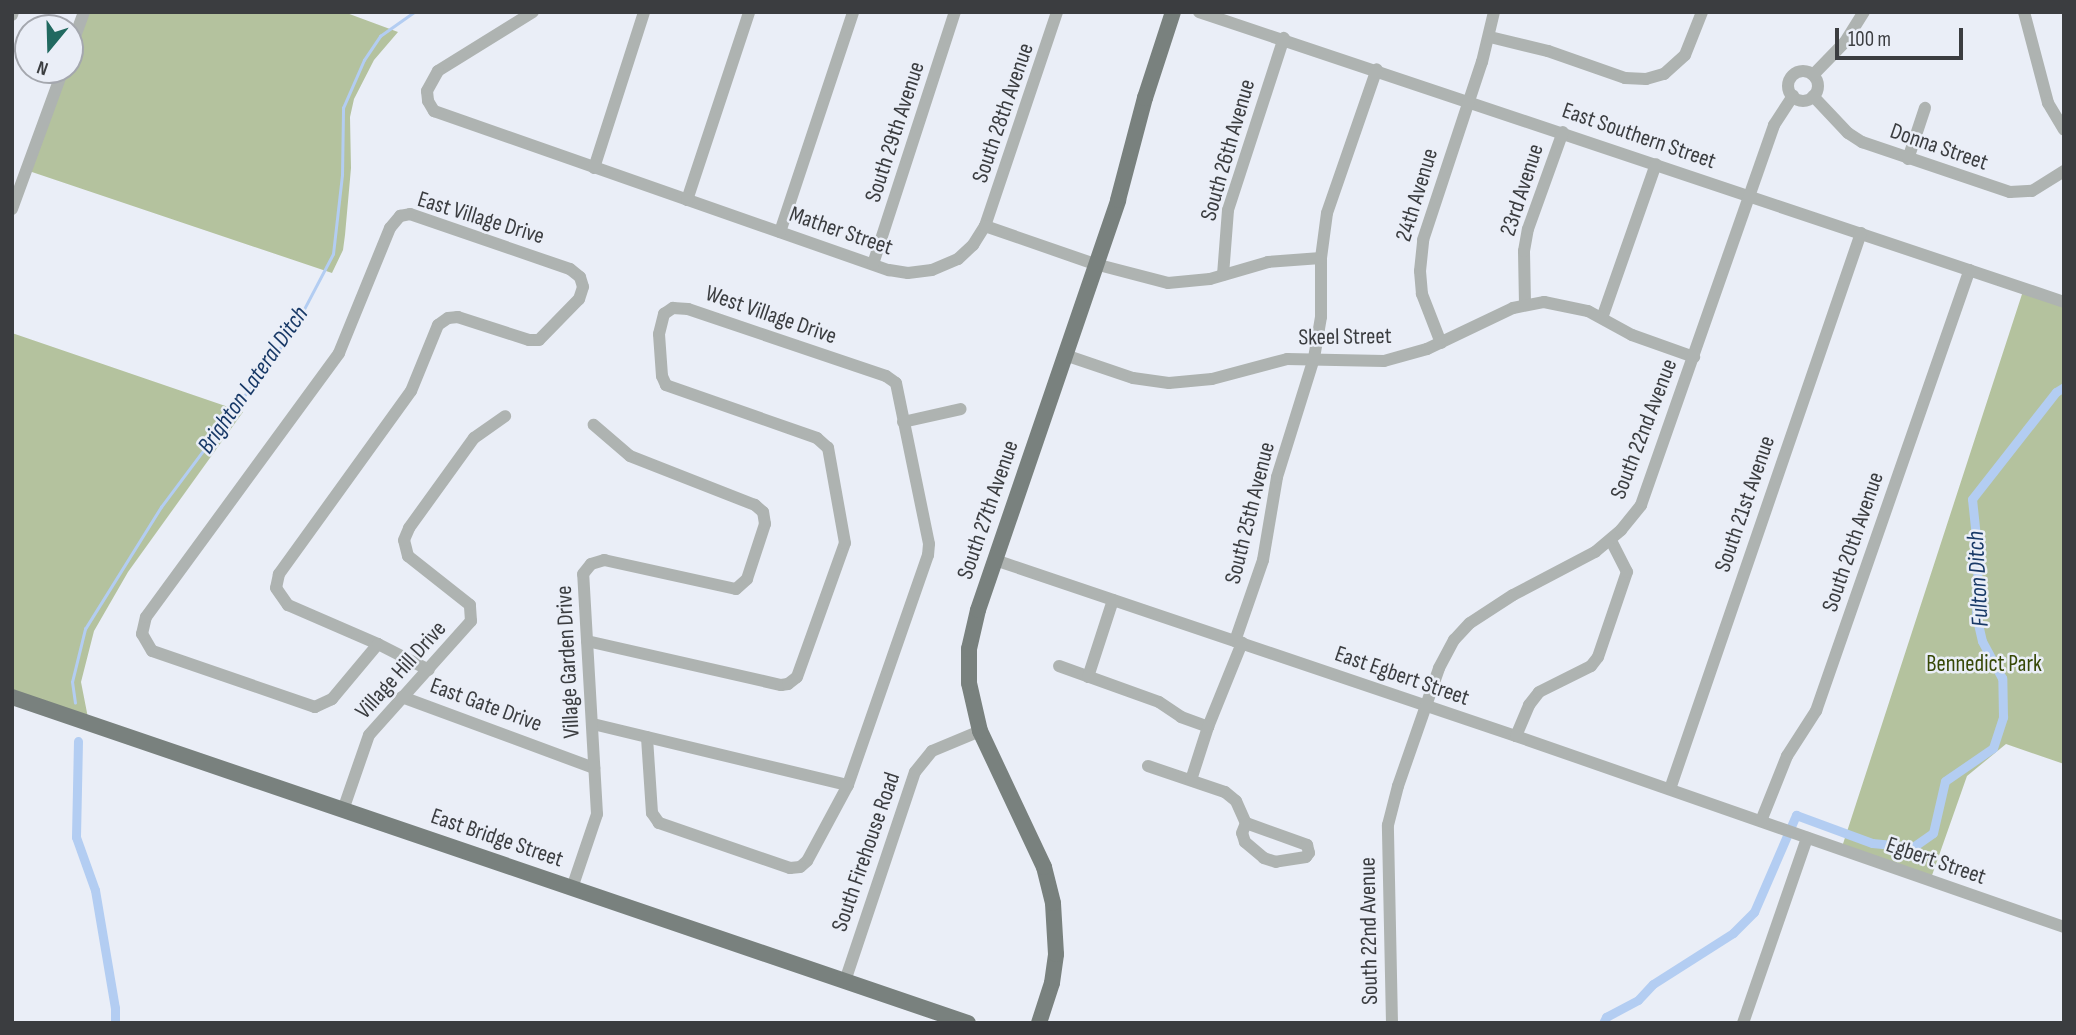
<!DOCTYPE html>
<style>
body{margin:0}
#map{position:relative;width:2076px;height:1035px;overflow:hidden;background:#eaeef7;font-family:"Sofia Sans Condensed",sans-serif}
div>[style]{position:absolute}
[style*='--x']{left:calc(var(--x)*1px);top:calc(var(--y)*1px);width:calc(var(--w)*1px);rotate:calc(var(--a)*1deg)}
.green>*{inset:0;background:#b4c29e}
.stream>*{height:2.5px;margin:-1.25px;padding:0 1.25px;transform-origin:1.25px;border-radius:1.25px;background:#b3cdf2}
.canal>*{height:9px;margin:-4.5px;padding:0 4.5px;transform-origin:4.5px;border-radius:4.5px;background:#b3cdf2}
.minor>*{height:12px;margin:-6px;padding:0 6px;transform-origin:6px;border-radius:6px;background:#aeb3b1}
.minor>.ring{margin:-6px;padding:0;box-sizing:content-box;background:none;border:12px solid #aeb3b1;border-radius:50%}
.major>*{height:16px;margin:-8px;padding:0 8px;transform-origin:8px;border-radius:8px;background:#79817e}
span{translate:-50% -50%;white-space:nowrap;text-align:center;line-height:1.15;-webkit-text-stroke:5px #eaeef7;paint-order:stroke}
.street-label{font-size:23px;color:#3b3d40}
.park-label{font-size:23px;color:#364806}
.water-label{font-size:24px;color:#183967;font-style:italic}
.frame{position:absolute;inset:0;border:14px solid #3b3d40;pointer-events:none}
.north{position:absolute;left:14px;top:14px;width:70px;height:70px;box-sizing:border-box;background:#eaeef7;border:2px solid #a4a7ae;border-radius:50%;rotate:199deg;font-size:19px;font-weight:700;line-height:28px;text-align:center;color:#3b3d40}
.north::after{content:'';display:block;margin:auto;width:24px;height:32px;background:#216960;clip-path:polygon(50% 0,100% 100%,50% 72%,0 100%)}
.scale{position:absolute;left:1835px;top:28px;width:128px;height:32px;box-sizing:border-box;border:4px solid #3b3d40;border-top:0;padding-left:9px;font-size:21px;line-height:24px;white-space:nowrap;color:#3b3d40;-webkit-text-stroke:5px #eaeef7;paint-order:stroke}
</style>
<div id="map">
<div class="green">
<i style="clip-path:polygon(84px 12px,344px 12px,398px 32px,374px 60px,354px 99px,350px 117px,351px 168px,345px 235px,343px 250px,332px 273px,26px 170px,63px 70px,70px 70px,70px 50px)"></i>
<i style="clip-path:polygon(2024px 288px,2064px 302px,2064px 764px,2006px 744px,1967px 776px,1930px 881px,1841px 850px)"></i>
<i style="clip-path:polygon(12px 333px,243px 412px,128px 572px,94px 631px,81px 682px,89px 723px,12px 697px)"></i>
</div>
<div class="stream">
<i style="--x:75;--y:703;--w:21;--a:-98"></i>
<i style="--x:72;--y:682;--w:55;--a:-76.2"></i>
<i style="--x:85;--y:629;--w:144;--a:-58.1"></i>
<i style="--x:161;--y:507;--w:219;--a:-53.2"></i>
<i style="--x:292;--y:332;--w:88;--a:-62.3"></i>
<i style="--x:333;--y:254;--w:80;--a:-83.5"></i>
<i style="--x:342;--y:175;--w:67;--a:-89.1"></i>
<i style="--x:343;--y:108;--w:52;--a:-66.4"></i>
<i style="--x:364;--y:60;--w:29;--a:-56"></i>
<i style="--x:380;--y:36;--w:42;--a:-35.2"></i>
</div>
<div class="canal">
<i style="--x:78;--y:741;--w:96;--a:91.2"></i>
<i style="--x:76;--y:837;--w:56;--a:70.3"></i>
<i style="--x:95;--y:890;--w:120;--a:80.4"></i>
<i style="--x:115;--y:1008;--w:15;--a:90"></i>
<i style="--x:1603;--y:1023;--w:7;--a:-63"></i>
<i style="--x:1606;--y:1017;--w:36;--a:-28"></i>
<i style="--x:1638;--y:1000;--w:22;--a:-47"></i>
<i style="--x:1653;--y:984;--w:95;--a:-32.5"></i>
<i style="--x:1733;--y:933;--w:30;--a:-45"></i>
<i style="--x:1754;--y:912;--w:106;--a:-66.6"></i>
<i style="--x:1796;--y:815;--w:81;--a:20.2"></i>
<i style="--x:1872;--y:843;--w:41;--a:5.6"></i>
<i style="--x:1913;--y:847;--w:24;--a:-35"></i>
<i style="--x:1933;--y:833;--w:53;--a:-77"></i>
<i style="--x:1945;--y:781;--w:58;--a:-34.5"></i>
<i style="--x:1993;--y:748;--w:33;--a:-72"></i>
<i style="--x:2003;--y:717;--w:39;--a:-91"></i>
<i style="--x:2002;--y:678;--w:42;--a:-118.4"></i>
<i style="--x:1982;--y:641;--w:26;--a:-103"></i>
<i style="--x:1976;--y:616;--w:60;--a:-88.1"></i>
<i style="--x:1978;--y:556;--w:57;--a:-96"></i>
<i style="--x:1972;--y:499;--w:136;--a:-51.9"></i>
<i style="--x:2056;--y:392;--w:9;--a:-32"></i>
</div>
<div class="minor">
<i style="--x:533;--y:12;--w:112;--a:148.2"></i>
<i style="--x:438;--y:71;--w:23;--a:119"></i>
<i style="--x:427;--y:91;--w:10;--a:84"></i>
<i style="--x:428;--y:101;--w:12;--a:59"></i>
<i style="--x:434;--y:111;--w:482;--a:19.3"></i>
<i style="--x:889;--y:270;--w:19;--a:9"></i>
<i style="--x:908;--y:273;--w:24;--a:-7"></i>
<i style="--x:932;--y:270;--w:28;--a:-23"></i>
<i style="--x:958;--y:259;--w:21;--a:-43"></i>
<i style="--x:973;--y:245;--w:22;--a:-58"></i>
<i style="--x:985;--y:226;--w:226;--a:-71.4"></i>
<i style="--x:1199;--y:12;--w:912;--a:18.53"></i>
<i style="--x:2024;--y:12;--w:94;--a:75.2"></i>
<i style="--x:2048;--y:103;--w:31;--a:59"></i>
<i style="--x:12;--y:15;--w:3;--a:-72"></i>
<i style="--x:1490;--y:37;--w:60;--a:13.6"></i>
<i style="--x:1548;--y:51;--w:82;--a:19.3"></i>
<i style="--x:1625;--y:78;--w:21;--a:3"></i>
<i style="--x:1646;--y:79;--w:19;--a:-16"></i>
<i style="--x:1664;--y:74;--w:28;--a:-42"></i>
<i style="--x:1685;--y:55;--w:46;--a:-68.4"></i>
<i style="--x:70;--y:50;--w:40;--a:-69.8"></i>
<i class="ring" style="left:1788px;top:71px;width:18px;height:18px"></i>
<i style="--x:1813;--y:75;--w:46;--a:-45.9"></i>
<i style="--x:1845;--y:42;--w:36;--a:-58"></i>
<i style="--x:1813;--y:96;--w:51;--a:46.6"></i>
<i style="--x:1848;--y:133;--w:17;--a:33"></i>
<i style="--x:1862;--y:142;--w:156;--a:18.7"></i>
<i style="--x:2010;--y:192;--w:22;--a:-3"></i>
<i style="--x:2032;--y:191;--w:38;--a:-32"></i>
<i style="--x:1908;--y:159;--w:54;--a:-71.6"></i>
<i style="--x:594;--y:168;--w:164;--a:-72.2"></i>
<i style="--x:687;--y:200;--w:198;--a:-71.7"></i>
<i style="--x:12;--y:209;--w:148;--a:-69.9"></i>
<i style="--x:410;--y:214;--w:169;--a:19"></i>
<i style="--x:570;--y:269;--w:13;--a:39"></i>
<i style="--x:580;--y:277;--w:10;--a:73"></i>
<i style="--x:583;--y:287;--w:13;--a:108"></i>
<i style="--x:579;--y:299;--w:57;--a:134.3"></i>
<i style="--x:539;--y:340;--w:10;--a:180"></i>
<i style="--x:529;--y:340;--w:75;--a:-162.1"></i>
<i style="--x:458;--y:317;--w:10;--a:174"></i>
<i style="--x:448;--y:318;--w:12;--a:145"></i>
<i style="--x:438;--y:325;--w:71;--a:112.2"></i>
<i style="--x:411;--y:391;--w:226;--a:125.8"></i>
<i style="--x:279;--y:574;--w:14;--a:102"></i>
<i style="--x:276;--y:588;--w:21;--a:55"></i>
<i style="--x:288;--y:605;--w:98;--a:23.4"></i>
<i style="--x:378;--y:644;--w:72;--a:129.9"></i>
<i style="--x:332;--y:699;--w:19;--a:155"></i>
<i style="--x:315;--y:707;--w:172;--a:-161"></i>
<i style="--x:152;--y:651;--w:20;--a:-120"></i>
<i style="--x:142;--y:634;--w:17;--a:-77"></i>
<i style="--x:146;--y:617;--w:327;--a:-53.8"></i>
<i style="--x:339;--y:353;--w:135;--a:-67.8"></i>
<i style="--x:390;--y:228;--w:16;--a:-50"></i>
<i style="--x:400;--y:216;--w:10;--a:-11"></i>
<i style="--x:985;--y:226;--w:116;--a:19.1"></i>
<i style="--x:1095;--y:264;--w:75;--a:14.6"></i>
<i style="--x:1168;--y:283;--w:42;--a:-5.4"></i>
<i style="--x:1210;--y:279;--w:60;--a:-16.3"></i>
<i style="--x:1268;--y:262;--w:53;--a:-4.3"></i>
<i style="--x:780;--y:232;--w:232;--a:-71.6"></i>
<i style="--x:873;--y:264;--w:265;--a:-72"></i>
<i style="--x:1223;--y:275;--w:65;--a:-85.6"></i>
<i style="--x:1228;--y:210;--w:181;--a:-72"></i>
<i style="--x:1525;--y:304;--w:53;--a:-91.1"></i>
<i style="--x:1524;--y:251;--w:22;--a:-80"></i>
<i style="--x:1528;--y:229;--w:103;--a:-70.2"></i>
<i style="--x:1602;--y:318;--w:163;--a:-70.7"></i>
<i style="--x:1441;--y:343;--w:53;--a:-111.2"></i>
<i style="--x:1422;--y:294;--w:23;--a:-95"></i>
<i style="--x:1420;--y:271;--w:31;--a:-84"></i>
<i style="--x:1423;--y:240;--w:188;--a:-71.7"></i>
<i style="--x:1482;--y:62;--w:51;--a:-76.5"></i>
<i style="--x:1065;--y:355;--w:72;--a:18.7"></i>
<i style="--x:1133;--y:378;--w:36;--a:8"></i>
<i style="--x:1169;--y:383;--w:43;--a:-5.3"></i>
<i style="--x:1212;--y:379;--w:78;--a:-14.9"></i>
<i style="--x:1287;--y:359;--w:97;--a:1.2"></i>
<i style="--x:1384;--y:361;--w:45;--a:-15.6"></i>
<i style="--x:1427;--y:349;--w:95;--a:-25.5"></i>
<i style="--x:1513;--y:308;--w:32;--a:-11"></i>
<i style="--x:1544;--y:302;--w:45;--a:11.6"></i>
<i style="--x:1588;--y:311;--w:50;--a:28.6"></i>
<i style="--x:1632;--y:335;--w:66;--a:19.5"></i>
<i style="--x:903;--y:422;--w:59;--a:-12.6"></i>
<i style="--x:995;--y:560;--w:550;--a:18.67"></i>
<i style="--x:1516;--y:736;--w:580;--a:19.22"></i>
<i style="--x:587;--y:641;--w:199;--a:12.8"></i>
<i style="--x:781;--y:685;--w:7;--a:-8"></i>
<i style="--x:788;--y:684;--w:11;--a:-38"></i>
<i style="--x:797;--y:677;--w:142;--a:-70.3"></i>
<i style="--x:845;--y:543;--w:97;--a:-100.1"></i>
<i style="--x:828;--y:448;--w:15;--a:-138"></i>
<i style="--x:817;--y:438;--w:160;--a:-160.7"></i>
<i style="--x:666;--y:385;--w:10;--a:-114"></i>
<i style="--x:662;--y:376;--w:42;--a:-94.1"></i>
<i style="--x:659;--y:334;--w:21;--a:-76"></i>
<i style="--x:664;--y:314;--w:11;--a:-34"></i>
<i style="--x:673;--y:308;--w:15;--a:4"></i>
<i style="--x:688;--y:309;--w:209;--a:18.7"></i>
<i style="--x:886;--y:376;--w:12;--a:35"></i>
<i style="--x:896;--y:383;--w:164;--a:78.4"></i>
<i style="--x:929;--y:544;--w:11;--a:95"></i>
<i style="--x:928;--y:555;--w:244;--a:109.2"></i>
<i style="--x:848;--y:785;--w:86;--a:118.3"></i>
<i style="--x:807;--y:861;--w:9;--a:139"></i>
<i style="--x:800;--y:867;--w:10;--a:174"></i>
<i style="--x:790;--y:868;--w:139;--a:-161"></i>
<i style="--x:659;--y:823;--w:12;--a:-125"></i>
<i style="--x:652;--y:813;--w:76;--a:-93.8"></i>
<i style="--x:1235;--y:641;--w:86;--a:-70.9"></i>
<i style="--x:1263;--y:560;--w:84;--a:-80.4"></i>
<i style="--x:1277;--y:477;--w:125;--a:-72.7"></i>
<i style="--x:1314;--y:358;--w:42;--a:-80.3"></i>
<i style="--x:1321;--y:317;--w:59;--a:-90"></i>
<i style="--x:1321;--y:258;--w:45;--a:-82.4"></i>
<i style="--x:1327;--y:213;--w:152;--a:-70.9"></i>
<i style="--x:378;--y:644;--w:57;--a:27"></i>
<i style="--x:1059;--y:666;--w:106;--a:19.8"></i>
<i style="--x:1159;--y:702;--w:27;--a:34"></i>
<i style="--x:1181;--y:717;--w:29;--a:20"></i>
<i style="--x:1088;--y:677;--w:81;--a:-72"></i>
<i style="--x:402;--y:697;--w:205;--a:20.3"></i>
<i style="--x:593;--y:724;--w:262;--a:13.5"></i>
<i style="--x:1516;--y:736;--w:34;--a:-67"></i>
<i style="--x:1529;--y:705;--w:16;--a:-52"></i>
<i style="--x:1539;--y:692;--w:58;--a:-26.6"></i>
<i style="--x:1591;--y:666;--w:11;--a:-52"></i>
<i style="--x:1598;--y:657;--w:90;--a:-71.2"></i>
<i style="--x:1627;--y:572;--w:35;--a:-117"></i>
<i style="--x:1148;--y:766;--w:81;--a:18.7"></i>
<i style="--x:1225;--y:792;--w:14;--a:39"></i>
<i style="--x:1236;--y:801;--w:24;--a:66"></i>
<i style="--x:1246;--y:823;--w:65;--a:19.8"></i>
<i style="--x:1307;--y:845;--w:8;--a:76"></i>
<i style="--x:1309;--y:853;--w:5;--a:127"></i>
<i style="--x:1306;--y:857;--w:30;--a:171"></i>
<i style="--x:1276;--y:862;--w:13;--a:-162"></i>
<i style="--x:1264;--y:858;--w:25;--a:-140"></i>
<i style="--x:1245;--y:842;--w:9;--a:-108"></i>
<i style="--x:1242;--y:833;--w:11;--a:-68"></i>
<i style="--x:1191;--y:780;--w:56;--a:-72.2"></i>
<i style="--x:1208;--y:727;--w:91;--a:-68"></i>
<i style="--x:1670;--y:789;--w:588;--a:-71.04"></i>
<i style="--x:343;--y:810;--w:79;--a:-70.9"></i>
<i style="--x:369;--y:735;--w:153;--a:-48.2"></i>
<i style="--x:471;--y:621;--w:16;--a:-94"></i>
<i style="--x:470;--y:605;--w:79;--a:-141.7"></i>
<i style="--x:408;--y:556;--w:16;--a:-104"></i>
<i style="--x:404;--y:540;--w:13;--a:-67"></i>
<i style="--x:409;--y:528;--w:111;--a:-54.2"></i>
<i style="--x:474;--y:438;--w:38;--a:-35"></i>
<i style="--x:1761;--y:821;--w:70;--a:-68.2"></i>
<i style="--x:1787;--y:756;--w:54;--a:-57.2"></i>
<i style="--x:1816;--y:711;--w:467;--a:-70.8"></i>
<i style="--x:572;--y:888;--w:78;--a:-71.3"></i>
<i style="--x:597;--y:814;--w:240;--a:-93.3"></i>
<i style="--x:583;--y:574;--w:13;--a:-51"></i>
<i style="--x:591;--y:564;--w:14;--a:-17"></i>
<i style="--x:604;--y:560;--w:135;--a:12.4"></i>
<i style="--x:736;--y:589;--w:15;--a:-42"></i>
<i style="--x:747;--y:579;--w:58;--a:-71.9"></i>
<i style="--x:765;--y:524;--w:12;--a:-99"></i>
<i style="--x:763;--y:512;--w:11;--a:-139"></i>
<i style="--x:755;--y:505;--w:134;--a:-158.6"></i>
<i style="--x:630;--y:456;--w:48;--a:-139.3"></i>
<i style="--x:845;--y:981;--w:220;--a:-71.5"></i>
<i style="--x:915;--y:772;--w:27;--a:-51"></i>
<i style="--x:932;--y:751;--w:52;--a:-22.6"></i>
<i style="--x:1392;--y:1023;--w:198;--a:-91.2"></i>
<i style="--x:1388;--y:825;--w:40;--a:-75.6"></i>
<i style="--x:1398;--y:786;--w:125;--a:-70.8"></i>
<i style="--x:1439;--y:668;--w:32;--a:-62"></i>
<i style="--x:1454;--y:640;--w:23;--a:-47"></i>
<i style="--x:1470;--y:623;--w:51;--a:-33.1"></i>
<i style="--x:1513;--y:595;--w:93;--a:-27.7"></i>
<i style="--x:1595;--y:552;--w:34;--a:-40"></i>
<i style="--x:1621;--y:530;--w:32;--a:-51"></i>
<i style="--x:1641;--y:505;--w:403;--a:-70.7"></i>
<i style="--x:1774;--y:125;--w:35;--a:-57"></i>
<i style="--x:1743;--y:1023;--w:196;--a:-70.9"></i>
</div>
<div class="major">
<i style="--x:12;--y:697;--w:1010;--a:18.83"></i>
<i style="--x:1039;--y:1023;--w:42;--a:-72"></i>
<i style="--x:1052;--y:983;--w:29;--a:-82"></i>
<i style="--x:1056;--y:954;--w:51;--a:-93.4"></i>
<i style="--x:1053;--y:903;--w:37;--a:-104"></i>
<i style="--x:1044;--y:867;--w:150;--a:-115.2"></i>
<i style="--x:980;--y:731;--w:49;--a:-102.9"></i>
<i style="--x:969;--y:683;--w:34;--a:-90"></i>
<i style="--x:969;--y:649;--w:40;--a:-77"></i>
<i style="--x:978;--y:610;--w:433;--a:-71.1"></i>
<i style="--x:1118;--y:200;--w:106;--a:-75.2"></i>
<i style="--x:1145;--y:98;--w:90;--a:-72"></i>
</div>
<div class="street-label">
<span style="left:1003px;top:113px;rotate:-71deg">South 28th Avenue</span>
<span style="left:895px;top:132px;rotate:-72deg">South 29th Avenue</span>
<span style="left:1639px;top:136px;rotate:19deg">East Southern Street</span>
<span style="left:1939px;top:147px;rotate:19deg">Donna Street</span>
<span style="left:1228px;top:150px;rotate:-74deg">South 26th Avenue</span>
<span style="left:1522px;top:190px;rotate:-72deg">23rd Avenue</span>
<span style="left:1417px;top:195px;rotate:-73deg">24th Avenue</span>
<span style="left:481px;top:218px;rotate:17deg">East Village Drive</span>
<span style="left:841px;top:231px;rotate:19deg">Mather Street</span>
<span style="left:771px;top:315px;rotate:19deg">West Village Drive</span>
<span style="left:1345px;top:337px;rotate:-1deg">Skeel Street</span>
<span style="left:1644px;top:429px;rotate:-69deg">South 22nd Avenue</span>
<span style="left:1745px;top:504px;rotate:-71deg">South 21st Avenue</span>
<span style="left:988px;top:510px;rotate:-71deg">South 27th Avenue</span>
<span style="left:1250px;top:513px;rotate:-76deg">South 25th Avenue</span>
<span style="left:1853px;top:542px;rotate:-71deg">South 20th Avenue</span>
<span style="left:568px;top:662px;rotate:-93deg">Village Garden Drive</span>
<span style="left:401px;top:670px;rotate:-48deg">Village Hill Drive</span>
<span style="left:1402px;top:676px;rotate:19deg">East Egbert Street</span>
<span style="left:486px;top:705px;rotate:20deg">East Gate Drive</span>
<span style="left:497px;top:838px;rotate:19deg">East Bridge Street</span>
<span style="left:866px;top:852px;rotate:-71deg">South Firehouse Road</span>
<span style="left:1936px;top:861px;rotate:19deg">Egbert Street</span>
<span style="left:1369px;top:931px;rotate:-91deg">South 22nd Avenue</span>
</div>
<div class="park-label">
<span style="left:1984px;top:664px">Bennedict Park</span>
</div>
<div class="water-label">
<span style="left:253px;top:380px;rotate:-55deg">Brighton Lateral Ditch</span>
<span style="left:1978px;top:579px;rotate:-93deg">Fulton Ditch</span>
</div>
<div class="frame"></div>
<div class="north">N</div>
<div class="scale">100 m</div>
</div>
